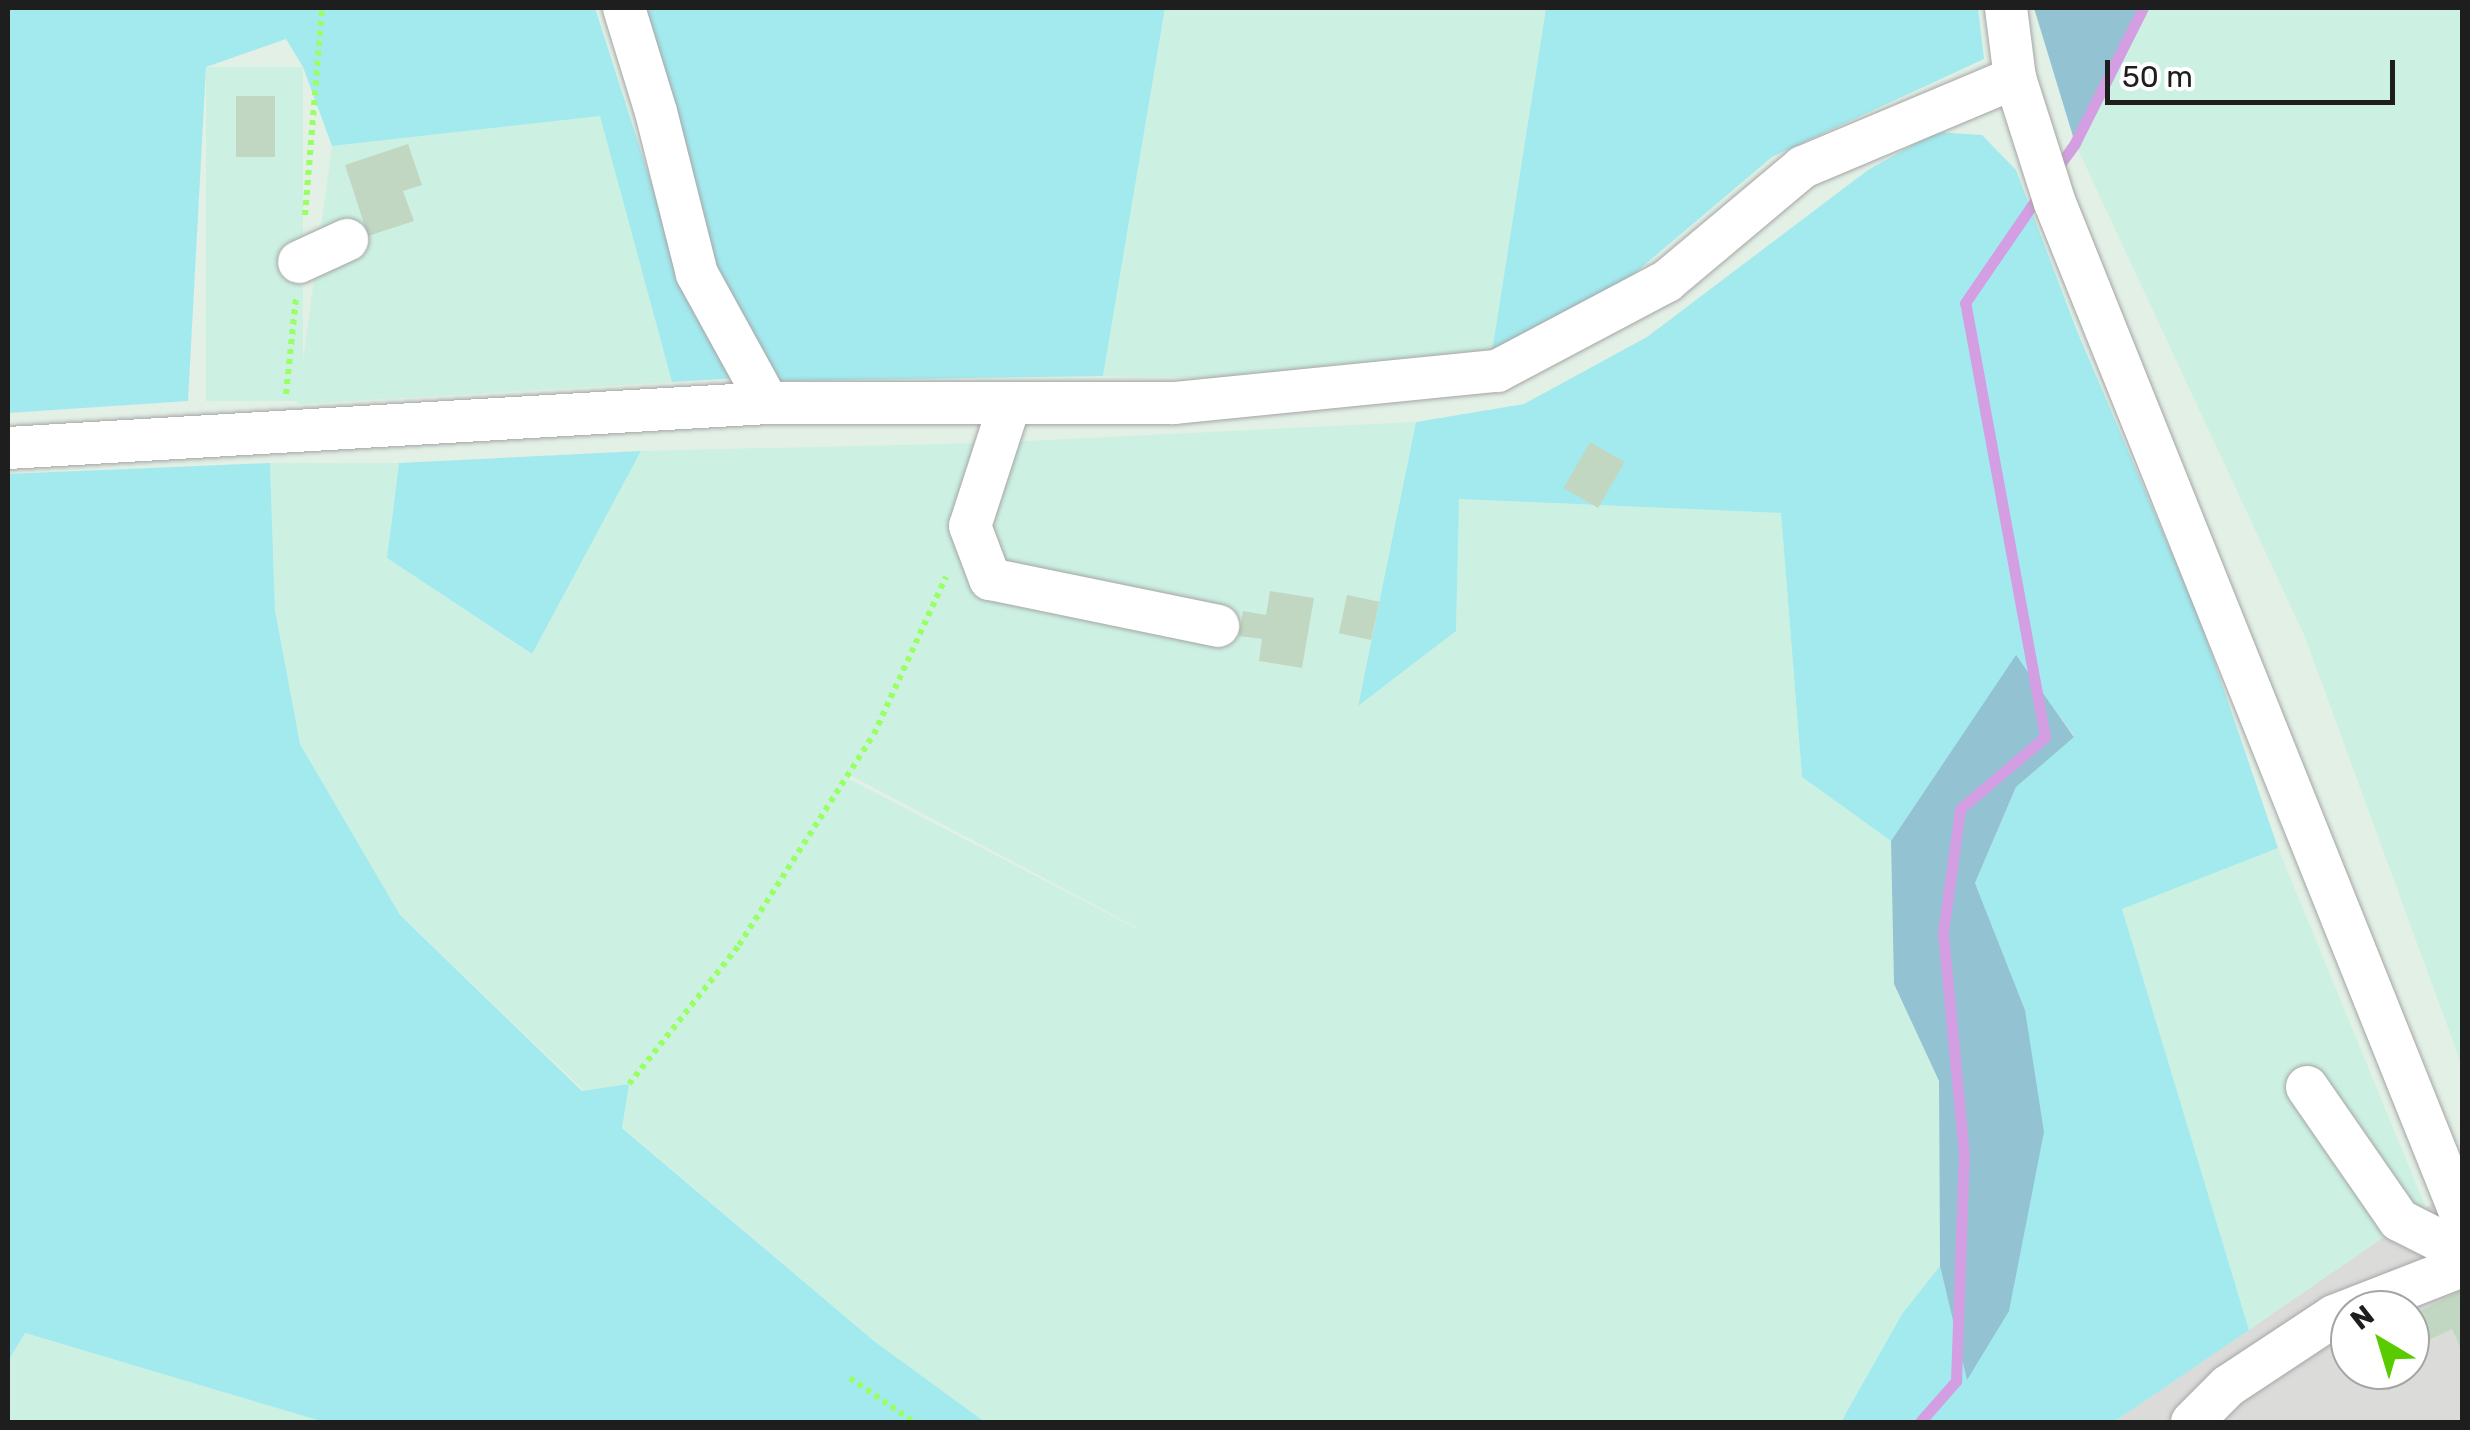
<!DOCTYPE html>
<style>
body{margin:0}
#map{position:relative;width:2470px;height:1430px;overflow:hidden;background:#e2f0e6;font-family:Rubik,sans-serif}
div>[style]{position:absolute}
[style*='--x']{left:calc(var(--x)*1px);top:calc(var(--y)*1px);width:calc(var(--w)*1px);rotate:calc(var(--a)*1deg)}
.residential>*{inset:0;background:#dbdcda}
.farmland>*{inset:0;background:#ccf1e3;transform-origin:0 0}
.grass>*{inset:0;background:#a3eaef}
.forest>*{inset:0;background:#93c2d3}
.stream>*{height:11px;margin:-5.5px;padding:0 5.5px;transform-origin:5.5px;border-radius:5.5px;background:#d39ee2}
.building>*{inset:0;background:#c2d7c2;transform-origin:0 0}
.path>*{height:6px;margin-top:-3px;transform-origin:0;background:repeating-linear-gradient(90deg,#98ff64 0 5px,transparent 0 10px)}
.roads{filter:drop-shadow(0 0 2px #a5a5a5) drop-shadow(0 0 2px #a5a5a5)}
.minor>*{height:42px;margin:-21px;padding:0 21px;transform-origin:21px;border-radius:21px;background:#fff}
span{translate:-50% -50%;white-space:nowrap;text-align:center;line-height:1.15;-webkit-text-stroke:9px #fff;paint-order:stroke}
.frame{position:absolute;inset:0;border:10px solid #1e1e1e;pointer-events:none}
.north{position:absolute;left:2330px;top:1290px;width:100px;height:100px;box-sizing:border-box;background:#fff;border:2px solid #a5a5a5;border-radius:50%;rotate:322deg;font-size:28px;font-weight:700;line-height:40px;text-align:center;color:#1e1e1e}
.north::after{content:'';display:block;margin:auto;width:35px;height:45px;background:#59cb00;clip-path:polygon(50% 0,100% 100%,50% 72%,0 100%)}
.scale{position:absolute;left:2105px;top:60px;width:290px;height:45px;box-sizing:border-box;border:5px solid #1e1e1e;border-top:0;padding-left:12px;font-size:30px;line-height:35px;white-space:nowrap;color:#1e1e1e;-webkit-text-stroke:8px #fff;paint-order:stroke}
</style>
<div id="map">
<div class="residential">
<i style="clip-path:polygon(evenodd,2462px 1186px,2462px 1422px,2114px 1422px,2452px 1190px,2462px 1186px,2350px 1310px,2410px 1310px,2410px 1370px,2350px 1370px,2350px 1310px)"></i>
</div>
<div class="farmland">
<i style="clip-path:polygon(1165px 8px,1546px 8px,1491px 358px,1250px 378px,1103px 376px)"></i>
<i style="clip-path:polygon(2148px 8px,2462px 8px,2462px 1066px,2305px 637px,2075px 143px)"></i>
<i style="left:206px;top:67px;width:97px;height:334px"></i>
<i style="clip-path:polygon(600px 115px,672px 382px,297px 404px,332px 146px)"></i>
<i style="clip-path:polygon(evenodd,1416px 422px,1358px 704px,1456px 631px,1458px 499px,1781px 513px,1802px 777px,1891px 841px,1894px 984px,1939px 1081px,1940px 1266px,1902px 1314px,1841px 1422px,985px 1422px,874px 1341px,622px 1127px,400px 915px,300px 744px,275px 610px,270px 463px,399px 463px,387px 558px,531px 654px,641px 451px,983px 443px,1416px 422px,848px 774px,1136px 927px,1136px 928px,847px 778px,848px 774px)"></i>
<i style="clip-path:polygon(2278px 848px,2426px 1208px,2249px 1330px,2121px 908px)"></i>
<i style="clip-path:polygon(24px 1333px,324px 1422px,8px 1422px,8px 1361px)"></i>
</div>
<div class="grass">
<i style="clip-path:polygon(8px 8px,595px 8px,681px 276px,737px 378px,672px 382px,600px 116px,332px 146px,303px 67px,286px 39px,206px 67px,188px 401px,8px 413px)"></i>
<i style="clip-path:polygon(626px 8px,1165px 8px,1103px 376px,769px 381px,707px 270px)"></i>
<i style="clip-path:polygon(1546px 8px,1978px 8px,1984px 59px,1772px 157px,1623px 283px,1491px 358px)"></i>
<i style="clip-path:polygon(1936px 132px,1982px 135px,2016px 170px,2077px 331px,2199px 617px,2278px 848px,2122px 909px,2249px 1330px,2114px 1422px,1841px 1422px,1902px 1314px,1940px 1266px,1967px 1379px,2025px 1010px,1975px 883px,2016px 787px,2074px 736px,2016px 656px,1891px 841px,1802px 777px,1781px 513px,1459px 499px,1456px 631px,1358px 706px,1416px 422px,1524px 404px,1647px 337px,1868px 170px)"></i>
<i style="clip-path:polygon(641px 451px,532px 654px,387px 558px,399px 463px)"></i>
<i style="clip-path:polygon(270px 463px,275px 610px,300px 744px,400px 915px,582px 1091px,629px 1084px,622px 1128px,874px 1341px,985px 1422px,324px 1422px,25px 1333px,8px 1361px,8px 474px)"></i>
</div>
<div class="forest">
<i style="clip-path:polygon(2034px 8px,2148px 8px,2075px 143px)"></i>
<i style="clip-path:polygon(2016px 655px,2074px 737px,2016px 787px,1975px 883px,2025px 1010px,2044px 1132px,2009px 1311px,1967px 1380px,1940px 1266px,1939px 1081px,1894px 984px,1891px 841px)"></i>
</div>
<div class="stream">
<i style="--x:2055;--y:171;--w:34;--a:-54"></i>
<i style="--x:2075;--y:143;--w:151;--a:-63.3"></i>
<i style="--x:1920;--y:1422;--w:55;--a:-48.7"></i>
<i style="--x:1956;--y:1381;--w:226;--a:-88"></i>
<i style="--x:1964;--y:1155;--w:224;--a:-95.4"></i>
<i style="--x:1943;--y:932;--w:124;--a:-82.1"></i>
<i style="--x:1960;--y:809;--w:111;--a:-40.3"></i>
<i style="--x:2045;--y:737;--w:441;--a:-100.4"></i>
<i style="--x:1965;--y:303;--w:131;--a:-55.6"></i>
</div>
<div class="building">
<i style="left:236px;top:96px;width:39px;height:61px"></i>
<i style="clip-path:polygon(408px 144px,422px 185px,403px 191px,414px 221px,368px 236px,345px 165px)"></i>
<i style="left:1590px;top:442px;width:40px;height:53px;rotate:30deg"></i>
<i style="clip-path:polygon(1270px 591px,1314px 598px,1302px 668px,1259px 661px,1262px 639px,1239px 636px,1243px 611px,1266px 615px)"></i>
<i style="left:1347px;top:595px;width:33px;height:39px;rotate:12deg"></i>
<i style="clip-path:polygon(2462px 1290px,2462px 1351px,2452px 1329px,2423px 1343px,2410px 1316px)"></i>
</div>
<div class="path">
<i style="--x:305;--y:215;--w:208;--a:-85.3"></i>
<i style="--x:286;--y:394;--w:98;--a:-84.1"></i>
<i style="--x:629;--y:1084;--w:177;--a:-51.6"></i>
<i style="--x:739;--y:945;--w:250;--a:-57.4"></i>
<i style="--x:874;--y:734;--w:173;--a:-65.4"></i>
<i style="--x:850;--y:1378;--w:78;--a:34.5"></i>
</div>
<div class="roads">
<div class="minor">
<i style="--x:624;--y:8;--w:109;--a:72.9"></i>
<i style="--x:656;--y:112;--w:167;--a:75.8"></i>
<i style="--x:697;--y:274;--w:147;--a:61.2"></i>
<i style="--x:2006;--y:8;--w:71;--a:82.7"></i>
<i style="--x:2015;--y:78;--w:131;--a:72.3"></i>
<i style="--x:2055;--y:203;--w:1093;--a:68.13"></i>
<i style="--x:299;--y:262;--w:53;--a:-24.6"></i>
<i style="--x:1010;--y:403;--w:129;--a:108"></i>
<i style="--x:970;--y:526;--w:57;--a:69.3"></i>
<i style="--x:990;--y:579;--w:233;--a:11.6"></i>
<i style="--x:8;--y:448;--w:761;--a:-3.39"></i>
<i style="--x:768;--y:403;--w:406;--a:0"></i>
<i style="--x:1174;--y:403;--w:325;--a:-5.7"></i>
<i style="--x:1497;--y:371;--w:192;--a:-27.9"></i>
<i style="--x:1667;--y:281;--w:177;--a:-40"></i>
<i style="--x:1803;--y:167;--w:230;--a:-22.8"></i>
<i style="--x:2307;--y:1087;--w:162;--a:55.3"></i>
<i style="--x:2399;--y:1220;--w:71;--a:26.9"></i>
<i style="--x:2192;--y:1422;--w:51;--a:-45"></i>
<i style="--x:2228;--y:1386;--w:127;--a:-33.4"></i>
<i style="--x:2334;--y:1316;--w:137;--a:-21.3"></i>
</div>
</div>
<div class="frame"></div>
<div class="north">N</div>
<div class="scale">50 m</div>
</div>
